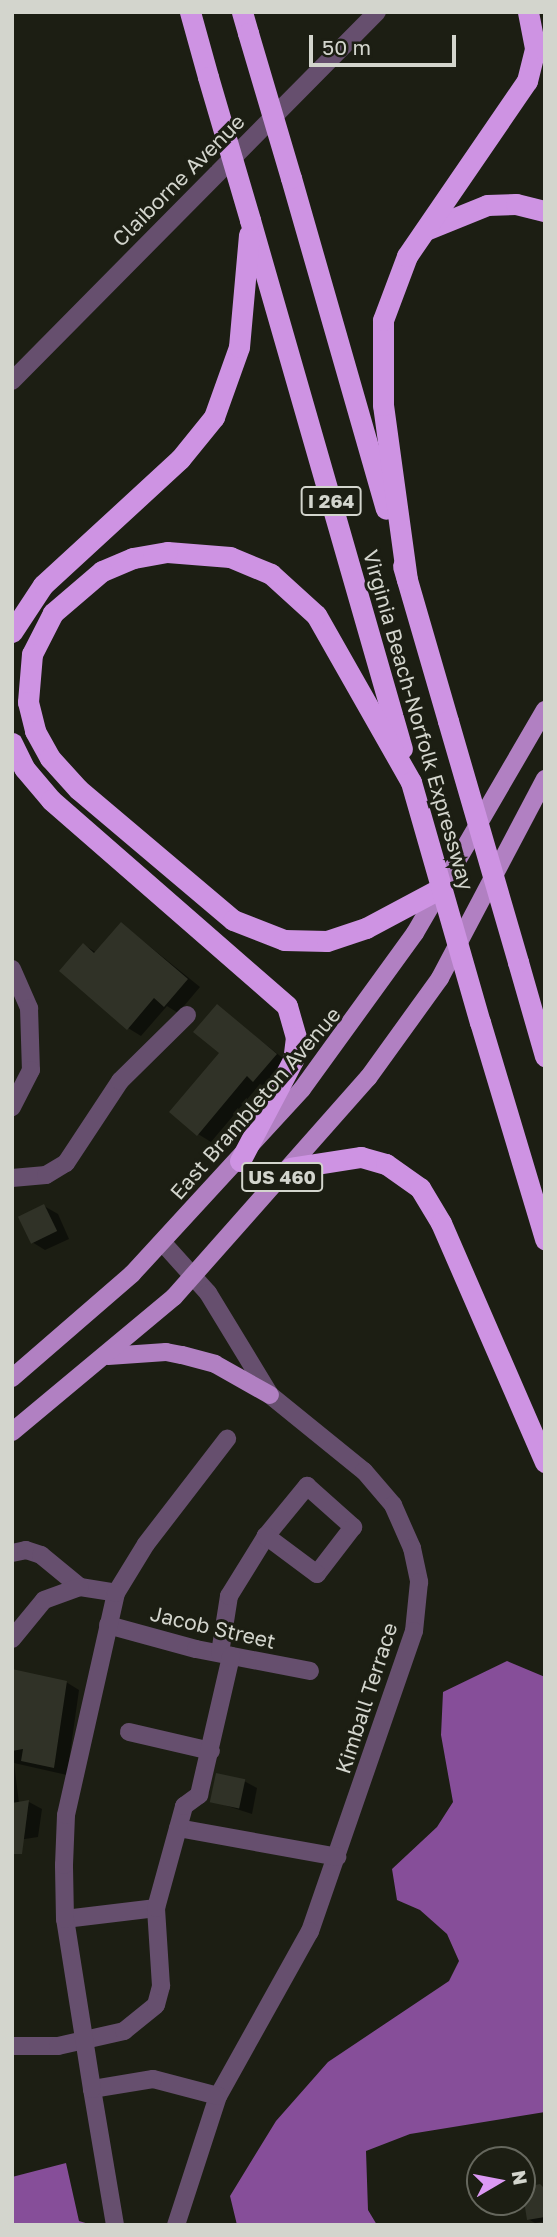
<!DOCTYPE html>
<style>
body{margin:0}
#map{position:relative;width:557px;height:2237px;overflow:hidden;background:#1c1e13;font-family:"Golos Text",sans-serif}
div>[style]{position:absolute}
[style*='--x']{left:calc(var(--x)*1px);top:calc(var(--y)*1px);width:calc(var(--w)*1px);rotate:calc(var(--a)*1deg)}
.water>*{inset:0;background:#864e99}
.shadow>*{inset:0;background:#0007}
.building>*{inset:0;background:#303227;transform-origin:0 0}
.minor>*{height:18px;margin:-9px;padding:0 9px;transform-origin:9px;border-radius:9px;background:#664f6e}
.major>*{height:18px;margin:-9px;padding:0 9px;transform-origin:9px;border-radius:9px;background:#b180c2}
.highway>*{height:21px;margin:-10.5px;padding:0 10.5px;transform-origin:10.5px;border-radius:10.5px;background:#ce93e3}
.highway-bridge>*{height:21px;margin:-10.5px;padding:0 10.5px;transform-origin:10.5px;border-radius:10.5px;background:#ce93e3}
span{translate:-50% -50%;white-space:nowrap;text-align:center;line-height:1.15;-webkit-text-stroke:6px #1c1e13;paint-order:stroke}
.shield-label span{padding:2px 5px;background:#1c1e13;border:2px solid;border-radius:5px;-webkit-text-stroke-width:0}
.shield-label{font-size:19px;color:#d3d5cd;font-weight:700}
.street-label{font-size:21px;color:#d3d5cd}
.frame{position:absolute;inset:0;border:14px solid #d3d5cd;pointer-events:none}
.north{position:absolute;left:466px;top:2146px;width:70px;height:70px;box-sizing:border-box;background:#1c1e13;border:2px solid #65675d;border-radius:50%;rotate:80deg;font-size:19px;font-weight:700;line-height:28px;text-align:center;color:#d3d5cd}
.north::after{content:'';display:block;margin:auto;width:24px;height:32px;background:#dc99f4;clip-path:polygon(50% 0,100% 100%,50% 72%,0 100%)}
.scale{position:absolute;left:309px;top:35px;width:147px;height:32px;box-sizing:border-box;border:4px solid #d3d5cd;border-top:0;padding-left:9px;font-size:21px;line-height:24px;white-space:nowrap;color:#d3d5cd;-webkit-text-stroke:5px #1c1e13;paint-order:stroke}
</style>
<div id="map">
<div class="water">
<i style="clip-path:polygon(507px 1661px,545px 1677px,545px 2112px,410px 2134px,366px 2151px,368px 2210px,377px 2225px,237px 2225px,230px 2196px,276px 2121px,328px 2062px,449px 1981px,459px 1961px,447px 1934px,420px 1910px,397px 1900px,392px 1869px,437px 1827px,453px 1802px,441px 1735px,443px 1692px)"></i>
<i style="clip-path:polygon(66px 2163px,79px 2221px,92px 2225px,12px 2225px,12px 2177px)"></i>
</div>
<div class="shadow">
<i style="clip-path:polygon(122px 924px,200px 987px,178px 1013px,167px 1006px,141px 1036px,128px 1028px,84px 945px,97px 953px)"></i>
<i style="clip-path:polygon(217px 1006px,289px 1063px,268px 1088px,260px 1084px,211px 1142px,198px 1134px,221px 1053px)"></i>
<i style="clip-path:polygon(44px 1206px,58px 1214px,69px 1239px,45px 1250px,32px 1242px)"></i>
<i style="clip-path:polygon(66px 1682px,79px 1690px,67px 1775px,14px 1763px,19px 1803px,29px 1802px,42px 1809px,38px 1837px,12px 1841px,12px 1697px)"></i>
<i style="clip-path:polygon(244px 1781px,257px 1788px,252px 1814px,212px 1801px)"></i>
<i style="clip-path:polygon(545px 2189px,545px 2221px,535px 2223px,528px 2219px)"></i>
</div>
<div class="building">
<i style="clip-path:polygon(121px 922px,188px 979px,164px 1007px,154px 998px,127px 1030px,59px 971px,83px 943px,94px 953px)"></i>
<i style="clip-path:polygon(217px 1004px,277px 1054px,253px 1082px,247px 1076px,197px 1136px,169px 1112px,219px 1053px,193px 1032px)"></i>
<i style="left:44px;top:1204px;width:30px;height:29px;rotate:64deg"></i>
<i style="clip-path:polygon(12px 1669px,67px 1681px,54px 1768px,21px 1761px,23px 1749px,12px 1751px)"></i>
<i style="left:216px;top:1773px;width:30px;height:30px;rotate:12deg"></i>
<i style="clip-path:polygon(29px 1800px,22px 1854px,12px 1854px,12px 1803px)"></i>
<i style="clip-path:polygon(540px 2184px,545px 2189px,545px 2217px,527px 2220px,522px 2188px)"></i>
</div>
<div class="minor">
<i style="--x:12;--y:381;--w:519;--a:-45.31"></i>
<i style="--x:12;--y:969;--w:43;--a:66.4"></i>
<i style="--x:29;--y:1008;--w:62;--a:88.2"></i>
<i style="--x:31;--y:1070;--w:42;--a:117.2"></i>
<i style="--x:12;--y:1178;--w:34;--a:-5"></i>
<i style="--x:46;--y:1175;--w:23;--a:-31"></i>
<i style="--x:66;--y:1163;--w:98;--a:-56.6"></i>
<i style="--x:120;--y:1081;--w:94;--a:-44.6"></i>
<i style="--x:163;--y:1243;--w:67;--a:48"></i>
<i style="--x:208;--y:1293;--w:119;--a:58.7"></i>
<i style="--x:270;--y:1395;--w:121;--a:39"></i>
<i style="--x:364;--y:1471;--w:45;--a:49.5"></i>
<i style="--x:393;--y:1505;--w:47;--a:66.2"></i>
<i style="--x:412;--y:1548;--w:35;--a:78"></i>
<i style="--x:419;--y:1582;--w:49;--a:95.8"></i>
<i style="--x:414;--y:1631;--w:318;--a:109.1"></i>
<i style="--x:310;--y:1931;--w:189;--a:119.1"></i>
<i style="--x:218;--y:2096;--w:136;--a:108"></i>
<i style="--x:12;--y:1553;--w:14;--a:-12"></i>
<i style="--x:26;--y:1550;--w:16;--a:18"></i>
<i style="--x:41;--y:1555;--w:50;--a:39.4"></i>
<i style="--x:80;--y:1587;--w:36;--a:9"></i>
<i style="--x:108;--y:1625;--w:91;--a:15.3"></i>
<i style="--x:196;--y:1649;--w:116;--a:10.9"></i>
<i style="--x:12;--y:1639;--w:50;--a:-50.6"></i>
<i style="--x:44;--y:1600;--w:38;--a:-20"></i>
<i style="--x:220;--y:1653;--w:58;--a:-81"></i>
<i style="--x:229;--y:1596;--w:70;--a:-58.3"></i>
<i style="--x:266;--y:1536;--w:65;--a:-50.6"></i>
<i style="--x:307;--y:1486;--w:62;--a:41.7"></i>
<i style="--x:353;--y:1527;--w:59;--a:127.5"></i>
<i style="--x:317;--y:1574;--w:64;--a:-143.3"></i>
<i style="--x:129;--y:1732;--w:84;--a:13"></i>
<i style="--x:178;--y:1828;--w:162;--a:10.3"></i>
<i style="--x:65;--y:1919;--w:92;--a:-6.9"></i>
<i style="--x:12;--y:2046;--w:46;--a:0"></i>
<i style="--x:58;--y:2046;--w:68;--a:-12.8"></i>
<i style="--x:124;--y:2031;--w:41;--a:-39.1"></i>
<i style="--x:156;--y:2005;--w:20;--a:-75"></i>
<i style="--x:161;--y:1986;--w:78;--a:-93.7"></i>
<i style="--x:156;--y:1908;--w:106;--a:-74.6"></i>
<i style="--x:184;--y:1806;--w:19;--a:-36"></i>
<i style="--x:199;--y:1795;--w:143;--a:-77"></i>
<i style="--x:92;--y:2089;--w:138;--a:80.4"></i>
<i style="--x:218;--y:2096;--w:67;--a:-165.3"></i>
<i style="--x:153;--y:2079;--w:62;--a:170.7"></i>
<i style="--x:92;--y:2089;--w:172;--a:-99"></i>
<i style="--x:65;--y:1919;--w:54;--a:-91.1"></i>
<i style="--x:64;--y:1865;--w:50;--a:-87.7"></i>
<i style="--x:66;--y:1815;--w:228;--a:-77.3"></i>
<i style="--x:116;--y:1593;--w:57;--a:-58.5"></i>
<i style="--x:146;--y:1544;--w:133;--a:-52.4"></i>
</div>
<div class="major">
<i style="--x:108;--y:1356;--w:58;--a:-3.9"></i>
<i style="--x:166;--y:1352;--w:16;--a:11"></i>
<i style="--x:182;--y:1355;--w:34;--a:15"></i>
<i style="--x:215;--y:1364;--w:63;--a:29.4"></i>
<i style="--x:12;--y:1378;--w:159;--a:-40.9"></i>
<i style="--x:132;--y:1274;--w:251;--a:-47.4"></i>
<i style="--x:302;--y:1089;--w:193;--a:-54.1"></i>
<i style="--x:415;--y:933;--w:258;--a:-59.8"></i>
<i style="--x:12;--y:1432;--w:211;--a:-39.8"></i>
<i style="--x:174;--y:1297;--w:293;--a:-48.5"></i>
<i style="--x:368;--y:1078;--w:123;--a:-54.2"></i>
<i style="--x:440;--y:978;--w:225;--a:-62.2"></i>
</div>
<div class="highway">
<i style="--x:190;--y:12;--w:67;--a:74.5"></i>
<i style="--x:242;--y:12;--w:22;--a:74"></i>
<i style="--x:291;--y:178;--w:344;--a:74"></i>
<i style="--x:250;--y:220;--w:550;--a:73.97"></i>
<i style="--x:428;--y:229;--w:64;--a:-22.1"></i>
<i style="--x:487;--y:205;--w:29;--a:-2"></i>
<i style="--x:516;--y:204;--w:30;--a:14"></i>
<i style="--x:403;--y:566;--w:161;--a:73.8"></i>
<i style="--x:407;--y:580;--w:177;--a:-97.8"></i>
<i style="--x:383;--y:405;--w:85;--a:-90"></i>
<i style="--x:383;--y:320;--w:68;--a:-69.4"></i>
<i style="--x:407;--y:256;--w:212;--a:-55.6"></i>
<i style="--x:527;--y:81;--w:34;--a:-76"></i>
<i style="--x:535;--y:48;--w:37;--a:-101"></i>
<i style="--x:12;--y:632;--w:56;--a:-56.6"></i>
<i style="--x:43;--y:585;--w:186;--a:-42.6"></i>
<i style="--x:180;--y:459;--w:54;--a:-51"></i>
<i style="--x:214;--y:417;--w:74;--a:-70.3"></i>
<i style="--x:239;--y:347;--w:113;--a:-84.9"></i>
<i style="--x:12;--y:743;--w:28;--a:64"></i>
<i style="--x:24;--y:768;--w:42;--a:49.8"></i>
<i style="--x:51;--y:800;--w:313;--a:41.1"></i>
<i style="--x:287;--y:1006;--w:32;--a:74"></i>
<i style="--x:296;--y:1037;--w:23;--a:97"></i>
<i style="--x:293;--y:1060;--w:114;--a:117.7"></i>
<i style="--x:411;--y:782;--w:192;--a:-119.6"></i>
<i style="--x:316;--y:615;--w:61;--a:-137.7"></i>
<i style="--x:271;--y:574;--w:44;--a:-157.5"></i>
<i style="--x:230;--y:557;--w:63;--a:-175.5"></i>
<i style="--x:167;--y:552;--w:35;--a:170"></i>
<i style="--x:133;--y:558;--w:34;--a:157"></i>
<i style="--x:102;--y:571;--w:65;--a:139.4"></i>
<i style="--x:53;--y:613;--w:46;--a:117.1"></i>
<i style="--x:32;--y:654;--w:48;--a:94.8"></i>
<i style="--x:28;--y:702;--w:30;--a:76"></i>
<i style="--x:35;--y:731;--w:31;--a:61"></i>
<i style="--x:50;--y:758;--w:42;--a:47.9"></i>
<i style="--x:78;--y:789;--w:203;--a:40.2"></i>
<i style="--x:233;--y:920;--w:55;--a:21.4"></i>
<i style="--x:284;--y:940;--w:43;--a:1.3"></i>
<i style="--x:327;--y:941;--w:41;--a:-18.4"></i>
<i style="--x:366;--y:928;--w:85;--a:-28.1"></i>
<i style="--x:518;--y:962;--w:98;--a:74"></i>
<i style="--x:480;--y:1022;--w:227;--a:73.3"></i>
<i style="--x:290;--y:1168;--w:72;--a:-8.8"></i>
<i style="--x:361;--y:1157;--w:26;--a:16"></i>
<i style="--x:386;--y:1164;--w:42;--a:35.2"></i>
<i style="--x:420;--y:1188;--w:41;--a:59"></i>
<i style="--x:441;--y:1223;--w:261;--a:66.5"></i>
</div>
<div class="highway-bridge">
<i style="--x:248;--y:33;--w:151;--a:73.5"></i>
<i style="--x:208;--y:77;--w:149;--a:73.6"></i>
<i style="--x:448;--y:721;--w:251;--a:73.8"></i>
<i style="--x:411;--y:782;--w:250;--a:74"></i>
</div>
<div class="shield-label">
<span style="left:331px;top:501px">I 264</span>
<span style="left:282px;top:1177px">US 460</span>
</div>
<div class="street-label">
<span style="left:178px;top:180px;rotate:-45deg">Claiborne Avenue</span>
<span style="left:419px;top:720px;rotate:74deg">Virginia Beach-Norfolk Expressway</span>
<span style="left:255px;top:1103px;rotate:-49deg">East Brambleton Avenue</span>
<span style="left:213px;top:1627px;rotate:13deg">Jacob Street</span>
<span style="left:366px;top:1698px;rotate:-72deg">Kimball Terrace</span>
</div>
<div class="frame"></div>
<div class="north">N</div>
<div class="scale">50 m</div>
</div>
